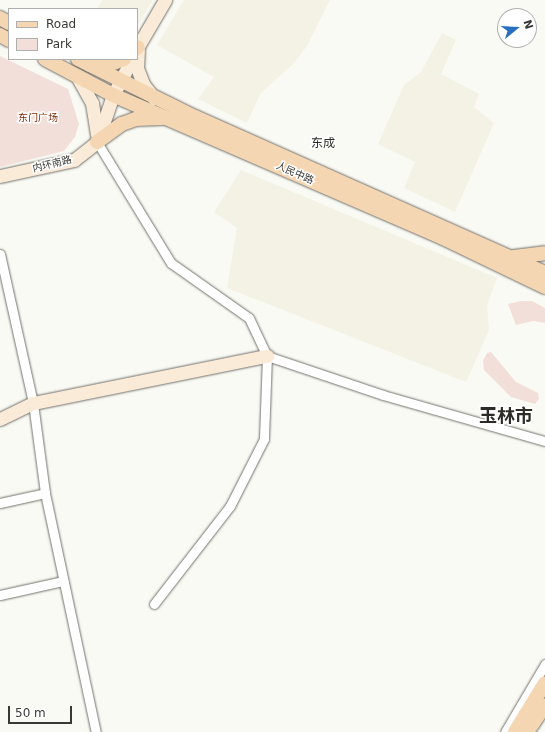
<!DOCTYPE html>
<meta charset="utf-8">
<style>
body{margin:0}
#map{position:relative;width:545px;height:732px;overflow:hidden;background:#fafaf4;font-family:"DejaVu Sans","Noto Sans SC",sans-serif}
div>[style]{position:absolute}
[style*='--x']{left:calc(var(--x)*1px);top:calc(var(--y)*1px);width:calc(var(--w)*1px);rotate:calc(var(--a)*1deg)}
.built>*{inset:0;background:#f3f2e4}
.green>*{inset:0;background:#f2dfd9}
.roads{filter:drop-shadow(0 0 1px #73726d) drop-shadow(0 0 1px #73726d)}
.street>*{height:9px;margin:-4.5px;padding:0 4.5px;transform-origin:4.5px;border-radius:4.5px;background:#fff}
.secondary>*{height:13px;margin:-6.5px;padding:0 6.5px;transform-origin:6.5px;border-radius:6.5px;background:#faead8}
.primary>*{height:14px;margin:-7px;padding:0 7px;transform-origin:7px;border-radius:7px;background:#f5d6b2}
span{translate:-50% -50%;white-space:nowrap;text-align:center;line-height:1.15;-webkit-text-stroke:3px #fff;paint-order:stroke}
.park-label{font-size:10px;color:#792805}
.street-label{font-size:10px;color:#383835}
.quarter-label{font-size:12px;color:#2c2b26}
.town-label{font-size:18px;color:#2c2b26;font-weight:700}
.legend{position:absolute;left:8px;top:8px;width:130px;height:52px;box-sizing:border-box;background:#fff;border:1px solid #afafae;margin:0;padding:5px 7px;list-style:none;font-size:12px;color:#383835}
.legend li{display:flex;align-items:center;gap:8px;height:20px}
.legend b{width:20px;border:1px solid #afafae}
.north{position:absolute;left:497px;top:8px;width:40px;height:40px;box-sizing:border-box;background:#fff;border:1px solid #afafae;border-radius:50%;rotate:72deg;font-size:11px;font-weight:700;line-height:16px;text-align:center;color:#383835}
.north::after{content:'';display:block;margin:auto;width:14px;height:18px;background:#296fc0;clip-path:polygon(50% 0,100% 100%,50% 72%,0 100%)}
.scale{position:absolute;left:8px;top:706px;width:64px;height:18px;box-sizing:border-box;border:2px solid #383835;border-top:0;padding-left:5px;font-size:12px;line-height:14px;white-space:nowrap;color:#383835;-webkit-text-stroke:3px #fff;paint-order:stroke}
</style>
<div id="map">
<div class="built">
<i style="clip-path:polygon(102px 0,153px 0,137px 26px,137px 9px,97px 9px)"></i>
<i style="clip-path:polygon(184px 0,330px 0,307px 46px,293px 64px,260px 94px,247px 123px,198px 99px,214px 77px,157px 45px)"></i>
<i style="clip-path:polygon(442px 33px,456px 40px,441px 74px,479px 94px,474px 107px,494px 123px,455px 212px,404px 188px,415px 162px,378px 144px,404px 85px,421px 72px)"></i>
<i style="clip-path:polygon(241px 170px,497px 278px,487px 305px,489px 330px,466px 382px,227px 288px,237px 228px,214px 212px)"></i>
</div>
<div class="green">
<i style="clip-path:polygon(0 56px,68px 89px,79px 124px,75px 137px,64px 151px,0 167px)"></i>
<i style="clip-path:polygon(521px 301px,532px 301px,545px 308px,545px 323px,533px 321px,516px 325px,508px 304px)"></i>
<i style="clip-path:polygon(491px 352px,516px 382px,538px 393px,539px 399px,535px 404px,511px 397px,484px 370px,483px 361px,487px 353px)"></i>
</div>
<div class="roads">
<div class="street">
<i style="--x:97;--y:142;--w:142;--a:58.6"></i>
<i style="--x:171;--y:263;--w:95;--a:35.2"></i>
<i style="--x:249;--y:318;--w:42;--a:64.7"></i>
<i style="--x:267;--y:356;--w:83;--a:92.1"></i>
<i style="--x:264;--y:439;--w:75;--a:116.9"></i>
<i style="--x:230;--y:506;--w:124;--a:127.8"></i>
<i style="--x:0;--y:254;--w:153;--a:77.5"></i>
<i style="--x:33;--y:403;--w:91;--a:82.4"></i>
<i style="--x:45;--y:493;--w:244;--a:78"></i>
<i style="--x:267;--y:356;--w:122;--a:18.6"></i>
<i style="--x:383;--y:395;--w:168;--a:15.9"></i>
<i style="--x:0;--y:503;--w:46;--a:-12.5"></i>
<i style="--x:0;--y:595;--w:65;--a:-12.5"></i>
<i style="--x:505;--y:732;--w:79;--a:-59.5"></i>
</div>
<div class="secondary">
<i style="--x:137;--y:48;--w:56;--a:-59.7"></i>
<i style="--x:138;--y:50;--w:18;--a:93"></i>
<i style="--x:137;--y:68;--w:17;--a:69"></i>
<i style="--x:143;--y:84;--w:18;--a:52"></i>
<i style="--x:77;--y:76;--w:31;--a:61"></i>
<i style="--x:92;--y:103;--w:32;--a:81"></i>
<i style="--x:0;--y:176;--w:76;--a:-12.2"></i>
<i style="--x:74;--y:160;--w:29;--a:-38"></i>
<i style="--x:97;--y:142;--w:50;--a:-71.2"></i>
<i style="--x:113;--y:95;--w:41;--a:-62.2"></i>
<i style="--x:0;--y:419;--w:37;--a:-26"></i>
<i style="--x:33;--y:403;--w:239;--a:-11.4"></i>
</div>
<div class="primary">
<i style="--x:0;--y:18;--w:10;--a:29"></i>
<i style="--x:0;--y:35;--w:10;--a:29"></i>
<i style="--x:137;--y:48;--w:1;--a:-45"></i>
<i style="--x:45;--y:59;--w:77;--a:27.9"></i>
<i style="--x:113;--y:95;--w:360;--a:23.4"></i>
<i style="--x:443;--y:238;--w:113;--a:25.7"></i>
<i style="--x:78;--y:59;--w:131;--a:26.4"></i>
<i style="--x:195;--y:117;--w:383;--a:24"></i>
<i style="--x:90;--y:65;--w:21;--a:-3"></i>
<i style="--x:111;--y:64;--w:14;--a:-21"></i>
<i style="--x:97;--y:142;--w:31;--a:-36"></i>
<i style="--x:122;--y:124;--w:15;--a:-20"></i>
<i style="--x:136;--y:119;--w:26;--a:-2"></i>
<i style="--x:514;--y:257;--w:31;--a:-7"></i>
<i style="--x:515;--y:732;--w:57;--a:-58.5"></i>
<i style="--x:527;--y:732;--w:32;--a:-56"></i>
</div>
</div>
<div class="park-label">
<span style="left:38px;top:118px">东门广场</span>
</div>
<div class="street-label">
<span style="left:52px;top:164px;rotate:-14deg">内环南路</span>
<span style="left:295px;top:173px;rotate:24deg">人民中路</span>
</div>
<div class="quarter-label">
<span style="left:323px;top:144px">东成</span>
</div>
<div class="town-label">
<span style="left:506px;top:416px">玉林市</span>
</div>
<ul class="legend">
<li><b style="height:5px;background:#f5d6b2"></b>Road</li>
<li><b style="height:11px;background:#f2dfd9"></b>Park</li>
</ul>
<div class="north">N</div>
<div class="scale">50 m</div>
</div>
